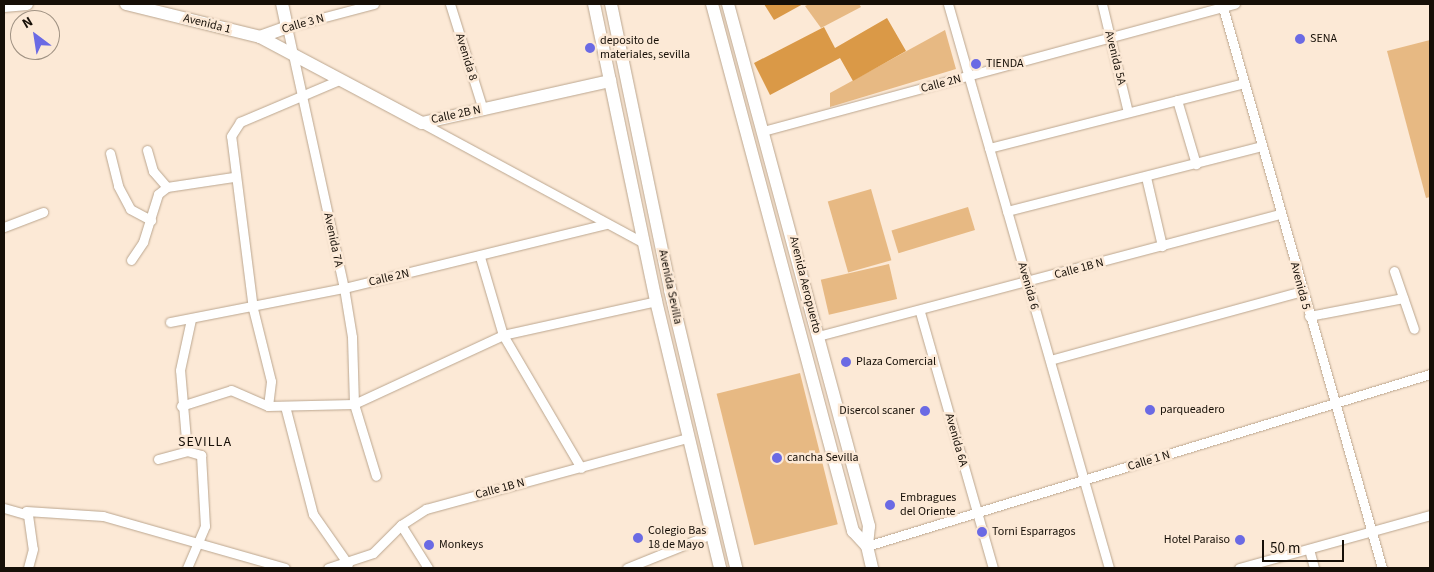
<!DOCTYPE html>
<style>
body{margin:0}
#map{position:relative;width:1434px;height:572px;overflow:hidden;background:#fce9d6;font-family:"Source Sans 3",sans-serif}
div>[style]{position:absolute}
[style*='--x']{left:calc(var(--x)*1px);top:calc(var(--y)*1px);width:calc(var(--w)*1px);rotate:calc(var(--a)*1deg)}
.green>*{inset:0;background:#e7b983;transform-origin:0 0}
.forest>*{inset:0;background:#da9947}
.roads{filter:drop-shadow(0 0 1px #bba68f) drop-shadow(0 0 1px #bba68f)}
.street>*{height:9px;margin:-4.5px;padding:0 4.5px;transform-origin:4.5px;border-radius:4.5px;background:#fff}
.secondary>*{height:12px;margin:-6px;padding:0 6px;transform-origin:6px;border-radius:6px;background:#fff}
.dots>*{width:14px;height:14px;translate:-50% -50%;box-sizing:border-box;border:2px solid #fce9d6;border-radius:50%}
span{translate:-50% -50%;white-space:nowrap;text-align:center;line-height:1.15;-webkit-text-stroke:5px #fce9d6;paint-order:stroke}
.street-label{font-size:12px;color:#160f07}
.poi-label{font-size:12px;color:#160f07}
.left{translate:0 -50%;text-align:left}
.right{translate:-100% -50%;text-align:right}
.neighbourhood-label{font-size:14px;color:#160f07;letter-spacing:1px}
.frame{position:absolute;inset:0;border:5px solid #160f07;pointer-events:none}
.north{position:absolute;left:10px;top:10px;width:50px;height:50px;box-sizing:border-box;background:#fce9d6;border:1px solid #a09283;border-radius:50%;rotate:329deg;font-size:14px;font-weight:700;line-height:20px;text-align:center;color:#160f07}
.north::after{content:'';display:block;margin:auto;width:18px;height:22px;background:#6b6ae4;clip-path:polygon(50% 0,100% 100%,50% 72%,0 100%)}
.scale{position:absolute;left:1262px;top:540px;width:82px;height:22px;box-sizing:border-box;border:2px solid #160f07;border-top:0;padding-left:6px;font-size:15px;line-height:18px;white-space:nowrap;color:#160f07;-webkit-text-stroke:4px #fce9d6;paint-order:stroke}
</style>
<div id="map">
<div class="green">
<i style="clip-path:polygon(809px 4px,859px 4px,861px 7px,821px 28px,805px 6px)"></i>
<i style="clip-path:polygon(945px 30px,956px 69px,830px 107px,830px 93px)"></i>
<i style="clip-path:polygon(1430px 40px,1430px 197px,1426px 198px,1387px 51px)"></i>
<i style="left:871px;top:189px;width:74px;height:45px;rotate:74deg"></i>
<i style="left:968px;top:207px;width:24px;height:80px;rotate:73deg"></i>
<i style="left:889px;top:264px;width:36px;height:70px;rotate:77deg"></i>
<i style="left:800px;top:373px;width:156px;height:86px;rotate:76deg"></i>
</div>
<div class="forest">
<i style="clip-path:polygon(764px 4px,803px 4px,774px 20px)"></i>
<i style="clip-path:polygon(887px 18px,906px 51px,853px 81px,840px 58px,770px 95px,754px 63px,824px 27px,835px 48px)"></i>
</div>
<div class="roads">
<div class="street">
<i style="--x:374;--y:4;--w:90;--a:165.2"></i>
<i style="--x:287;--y:27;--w:267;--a:77.7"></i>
<i style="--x:344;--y:288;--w:50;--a:80.7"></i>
<i style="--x:352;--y:337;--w:67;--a:88.3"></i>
<i style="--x:354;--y:404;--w:75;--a:73"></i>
<i style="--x:450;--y:4;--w:111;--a:72.7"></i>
<i style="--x:948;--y:4;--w:587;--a:74.07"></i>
<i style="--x:1102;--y:4;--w:111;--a:76.5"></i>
<i style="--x:1222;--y:4;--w:586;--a:74.16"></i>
<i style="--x:1177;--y:100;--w:67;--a:73.5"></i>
<i style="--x:422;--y:123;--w:252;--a:28.4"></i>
<i style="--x:763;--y:131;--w:489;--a:-15.1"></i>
<i style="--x:989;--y:148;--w:263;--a:-14.3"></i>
<i style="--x:147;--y:150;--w:22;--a:74"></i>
<i style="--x:153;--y:171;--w:21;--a:49"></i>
<i style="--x:167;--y:187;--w:67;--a:-8.6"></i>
<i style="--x:110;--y:153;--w:34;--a:76"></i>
<i style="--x:118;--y:186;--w:26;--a:62"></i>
<i style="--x:130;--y:209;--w:24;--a:28"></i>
<i style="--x:1146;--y:177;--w:71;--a:76.9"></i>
<i style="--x:1007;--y:211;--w:263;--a:-14.3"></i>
<i style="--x:4;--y:227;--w:42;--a:-21"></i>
<i style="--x:480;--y:257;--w:81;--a:73.6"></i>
<i style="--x:503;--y:335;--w:154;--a:59.6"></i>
<i style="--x:131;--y:260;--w:22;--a:-56"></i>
<i style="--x:143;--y:242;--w:50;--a:-72.6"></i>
<i style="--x:158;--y:194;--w:11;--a:-38"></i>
<i style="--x:1394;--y:271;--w:61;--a:71"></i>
<i style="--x:920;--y:312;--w:266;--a:74.1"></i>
<i style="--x:1309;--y:316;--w:96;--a:-10.8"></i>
<i style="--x:170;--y:322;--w:177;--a:-11.1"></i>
<i style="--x:344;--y:288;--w:270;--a:-13.7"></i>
<i style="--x:818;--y:336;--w:478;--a:-14.8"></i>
<i style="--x:1050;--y:360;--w:261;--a:-15.3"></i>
<i style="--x:181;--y:406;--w:52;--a:-17.7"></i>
<i style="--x:231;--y:390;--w:40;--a:23.4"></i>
<i style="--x:268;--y:406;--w:86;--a:-1.3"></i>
<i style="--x:354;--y:404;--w:164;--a:-24.8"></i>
<i style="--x:503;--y:335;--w:157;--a:-12.5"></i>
<i style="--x:268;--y:406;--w:25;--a:-83"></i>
<i style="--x:271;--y:381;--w:74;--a:-104"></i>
<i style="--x:253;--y:309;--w:174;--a:-97.2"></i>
<i style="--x:231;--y:136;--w:17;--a:-57"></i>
<i style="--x:240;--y:122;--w:108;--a:-23"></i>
<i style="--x:285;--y:406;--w:112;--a:75.5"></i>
<i style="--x:313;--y:514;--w:61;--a:55"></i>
<i style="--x:187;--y:451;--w:81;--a:-94.9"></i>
<i style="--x:180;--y:370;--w:52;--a:-77.8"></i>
<i style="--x:158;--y:459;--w:30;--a:-15"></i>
<i style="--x:187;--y:451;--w:15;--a:16"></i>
<i style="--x:201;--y:455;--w:71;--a:86.8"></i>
<i style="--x:205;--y:526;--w:46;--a:113.2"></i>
<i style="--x:4;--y:508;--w:25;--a:16"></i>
<i style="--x:28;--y:515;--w:34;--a:82"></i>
<i style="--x:33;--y:549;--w:20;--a:105"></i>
<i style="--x:26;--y:511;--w:77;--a:3.7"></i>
<i style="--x:103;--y:516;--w:189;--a:15.9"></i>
<i style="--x:401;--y:525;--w:51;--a:57.9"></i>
<i style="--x:867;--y:546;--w:589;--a:-16.99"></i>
<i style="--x:1309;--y:549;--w:20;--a:75"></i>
<i style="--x:328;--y:568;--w:47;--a:-18.4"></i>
<i style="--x:373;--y:553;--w:40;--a:-45"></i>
<i style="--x:401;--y:525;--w:30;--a:-33"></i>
<i style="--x:426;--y:509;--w:270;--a:-15.2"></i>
<i style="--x:627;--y:568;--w:91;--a:-22"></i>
<i style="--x:1239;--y:568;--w:198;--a:-15.5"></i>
</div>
<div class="secondary">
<i style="--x:126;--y:4;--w:138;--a:13.8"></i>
<i style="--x:260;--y:37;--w:183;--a:28"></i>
<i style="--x:422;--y:123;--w:193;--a:-12.6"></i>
<i style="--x:594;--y:4;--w:303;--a:78.2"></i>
<i style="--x:656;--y:301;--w:275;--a:76.5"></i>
<i style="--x:611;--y:4;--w:292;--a:78.3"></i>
<i style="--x:670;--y:290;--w:286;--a:76.6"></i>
<i style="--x:712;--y:4;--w:546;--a:75.02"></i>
<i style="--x:853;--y:531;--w:21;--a:47"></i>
<i style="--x:728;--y:4;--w:541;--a:74.88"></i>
<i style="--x:869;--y:526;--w:20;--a:96"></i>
<i style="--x:867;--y:546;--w:23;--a:77"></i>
<i style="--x:4;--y:6;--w:23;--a:-5"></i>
<i style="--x:260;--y:37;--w:29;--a:-20"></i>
<i style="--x:287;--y:27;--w:24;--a:-102"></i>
</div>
</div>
<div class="dots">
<i style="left:1300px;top:39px;background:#6b6ae4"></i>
<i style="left:590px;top:48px;background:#6b6ae4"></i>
<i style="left:976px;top:64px;background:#6b6ae4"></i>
<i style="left:846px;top:362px;background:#6b6ae4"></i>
<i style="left:1150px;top:410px;background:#6b6ae4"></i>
<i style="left:925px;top:411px;background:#6b6ae4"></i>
<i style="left:777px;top:458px;background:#6b6ae4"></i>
<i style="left:890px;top:505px;background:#6b6ae4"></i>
<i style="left:982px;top:532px;background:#6b6ae4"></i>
<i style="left:638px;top:538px;background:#6b6ae4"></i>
<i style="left:1240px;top:540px;background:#6b6ae4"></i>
<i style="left:429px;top:545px;background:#6b6ae4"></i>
</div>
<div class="street-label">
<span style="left:207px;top:24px;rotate:14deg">Avenida 1</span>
<span style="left:303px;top:24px;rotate:-16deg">Calle 3 N</span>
<span style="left:466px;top:57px;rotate:73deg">Avenida 8</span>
<span style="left:1115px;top:58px;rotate:76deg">Avenida 5A</span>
<span style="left:941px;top:84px;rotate:-15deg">Calle 2N</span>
<span style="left:456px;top:115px;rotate:-12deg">Calle 2B N</span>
<span style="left:333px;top:240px;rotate:78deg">Avenida 7A</span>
<span style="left:1079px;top:269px;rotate:-15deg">Calle 1B N</span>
<span style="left:389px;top:278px;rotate:-13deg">Calle 2N</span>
<span style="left:805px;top:285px;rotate:76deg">Avenida Aeropuerto</span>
<span style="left:1028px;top:286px;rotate:74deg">Avenida 6</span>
<span style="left:1300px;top:286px;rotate:75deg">Avenida 5</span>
<span style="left:670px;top:287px;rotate:78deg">Avenida Sevilla</span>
<span style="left:956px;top:440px;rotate:74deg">Avenida 6A</span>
<span style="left:1149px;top:461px;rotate:-17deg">Calle 1 N</span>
<span style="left:500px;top:489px;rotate:-15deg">Calle 1B N</span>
</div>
<div class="poi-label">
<span class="left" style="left:1310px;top:39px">SENA</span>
<span class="left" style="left:600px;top:48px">deposito de<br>materiales, sevilla</span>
<span class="left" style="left:986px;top:64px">TIENDA</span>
<span class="left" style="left:856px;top:362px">Plaza Comercial</span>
<span class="left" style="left:1160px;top:410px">parqueadero</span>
<span class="right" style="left:915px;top:411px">Disercol scaner</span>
<span class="left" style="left:787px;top:458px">cancha Sevilla</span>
<span class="left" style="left:900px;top:505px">Embragues<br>del Oriente</span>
<span class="left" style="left:648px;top:538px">Colegio Bas<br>18 de Mayo</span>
<span class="left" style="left:992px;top:532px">Torni Esparragos</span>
<span class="right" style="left:1230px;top:540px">Hotel Paraiso</span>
<span class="left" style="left:439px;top:545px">Monkeys</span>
</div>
<div class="neighbourhood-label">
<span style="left:205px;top:442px">SEVILLA</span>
</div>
<div class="frame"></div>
<div class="north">N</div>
<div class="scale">50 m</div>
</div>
